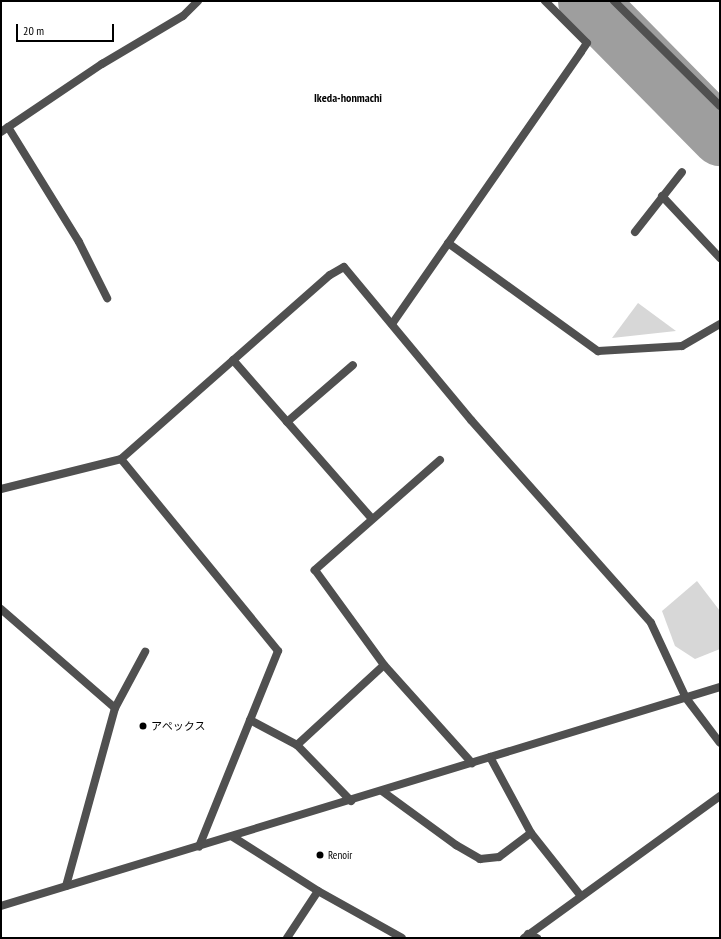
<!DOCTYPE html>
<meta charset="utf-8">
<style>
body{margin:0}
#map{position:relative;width:721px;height:939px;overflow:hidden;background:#fff;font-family:"PT Sans Narrow","Noto Sans JP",sans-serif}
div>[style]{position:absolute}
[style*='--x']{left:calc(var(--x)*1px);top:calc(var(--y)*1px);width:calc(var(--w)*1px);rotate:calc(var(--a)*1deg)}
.green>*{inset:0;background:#d7d7d7}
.river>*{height:59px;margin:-29.5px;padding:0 29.5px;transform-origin:29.5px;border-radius:29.5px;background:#9e9e9e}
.service>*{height:8px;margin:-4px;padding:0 4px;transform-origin:4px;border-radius:4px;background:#505050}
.minor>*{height:8px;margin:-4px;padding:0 4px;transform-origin:4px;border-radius:4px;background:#505050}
.tertiary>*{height:8px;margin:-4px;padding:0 4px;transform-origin:4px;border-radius:4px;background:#505050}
.dots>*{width:11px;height:11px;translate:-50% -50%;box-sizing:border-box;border:2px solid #fff;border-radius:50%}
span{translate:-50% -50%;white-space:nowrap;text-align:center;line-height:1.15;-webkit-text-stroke:3px #fff;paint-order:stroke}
.poi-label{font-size:11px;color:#000}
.left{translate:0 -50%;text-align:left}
.neighbourhood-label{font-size:12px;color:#000;font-weight:700}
.frame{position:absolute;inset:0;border:2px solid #000;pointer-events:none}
.scale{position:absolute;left:16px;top:24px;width:98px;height:18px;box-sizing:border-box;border:2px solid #000;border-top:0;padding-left:5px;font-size:12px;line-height:14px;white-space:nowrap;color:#000;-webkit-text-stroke:3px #fff;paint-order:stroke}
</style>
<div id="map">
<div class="green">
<i style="clip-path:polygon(638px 303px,676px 331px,612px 338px)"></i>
<i style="clip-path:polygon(697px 581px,720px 611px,720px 649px,695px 659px,675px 646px,662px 611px)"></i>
</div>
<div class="river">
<i style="--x:587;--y:1;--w:190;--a:45.4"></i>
</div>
<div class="service">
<i style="--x:545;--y:1;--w:59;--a:45"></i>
<i style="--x:587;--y:43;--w:11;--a:124"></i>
<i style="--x:8;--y:127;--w:135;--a:58.3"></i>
<i style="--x:79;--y:242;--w:63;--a:63.4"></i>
<i style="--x:662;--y:196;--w:85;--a:46.9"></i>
<i style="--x:635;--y:232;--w:76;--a:-51.9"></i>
<i style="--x:598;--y:351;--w:84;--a:-3.4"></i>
<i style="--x:682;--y:346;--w:44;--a:-30.1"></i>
<i style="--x:287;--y:422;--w:87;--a:-40.8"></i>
<i style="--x:528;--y:934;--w:10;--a:24"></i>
</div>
<div class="minor">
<i style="--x:614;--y:1;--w:149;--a:44.7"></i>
<i style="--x:1;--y:132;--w:122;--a:-34"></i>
<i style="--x:102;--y:64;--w:94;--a:-30.7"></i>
<i style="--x:183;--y:16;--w:21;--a:-45"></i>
<i style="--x:448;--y:243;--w:185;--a:35.8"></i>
<i style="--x:392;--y:324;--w:331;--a:-55.2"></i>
<i style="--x:233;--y:360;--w:211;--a:48.8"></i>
<i style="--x:121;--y:459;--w:248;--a:50.7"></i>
<i style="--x:278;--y:651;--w:211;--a:112"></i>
<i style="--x:440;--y:460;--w:167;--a:138.7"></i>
<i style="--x:315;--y:570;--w:117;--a:54"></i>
<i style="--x:384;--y:665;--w:132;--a:48.1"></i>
<i style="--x:1;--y:489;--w:124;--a:-14"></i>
<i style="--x:121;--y:459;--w:278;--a:-41.4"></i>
<i style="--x:330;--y:275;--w:16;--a:-30"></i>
<i style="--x:344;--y:267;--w:199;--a:50.3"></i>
<i style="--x:471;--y:420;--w:271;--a:48.4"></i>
<i style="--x:651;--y:623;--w:83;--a:65"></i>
<i style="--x:686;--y:698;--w:56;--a:52.9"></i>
<i style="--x:1;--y:609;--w:151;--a:41"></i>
<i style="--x:250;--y:720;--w:53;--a:28"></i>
<i style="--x:297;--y:745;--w:78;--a:46"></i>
<i style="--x:297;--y:745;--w:118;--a:-42.6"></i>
<i style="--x:490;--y:757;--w:86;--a:61.7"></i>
<i style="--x:531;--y:833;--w:80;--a:51.6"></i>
<i style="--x:382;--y:791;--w:92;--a:36.1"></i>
<i style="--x:456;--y:845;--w:28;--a:30"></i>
<i style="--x:480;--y:859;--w:19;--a:-6"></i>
<i style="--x:499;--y:857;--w:40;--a:-37"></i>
<i style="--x:233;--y:837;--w:101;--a:32.4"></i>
<i style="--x:318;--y:891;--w:96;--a:29.2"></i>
<i style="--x:66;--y:886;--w:185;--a:-74.6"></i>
<i style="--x:115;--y:708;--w:64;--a:-61.8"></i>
<i style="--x:287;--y:938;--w:56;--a:-56.6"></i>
<i style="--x:524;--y:938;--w:242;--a:-35.9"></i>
</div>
<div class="tertiary">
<i style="--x:1;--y:906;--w:752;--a:-16.94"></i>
</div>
<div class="dots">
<i style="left:143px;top:726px;background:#000"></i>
<i style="left:320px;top:855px;background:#000"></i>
</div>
<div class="poi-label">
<span class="left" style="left:151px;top:726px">アペックス</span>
<span class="left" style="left:328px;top:855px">Renoir</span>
</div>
<div class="neighbourhood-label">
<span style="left:348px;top:98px">Ikeda-honmachi</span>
</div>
<div class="frame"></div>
<div class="scale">20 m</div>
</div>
